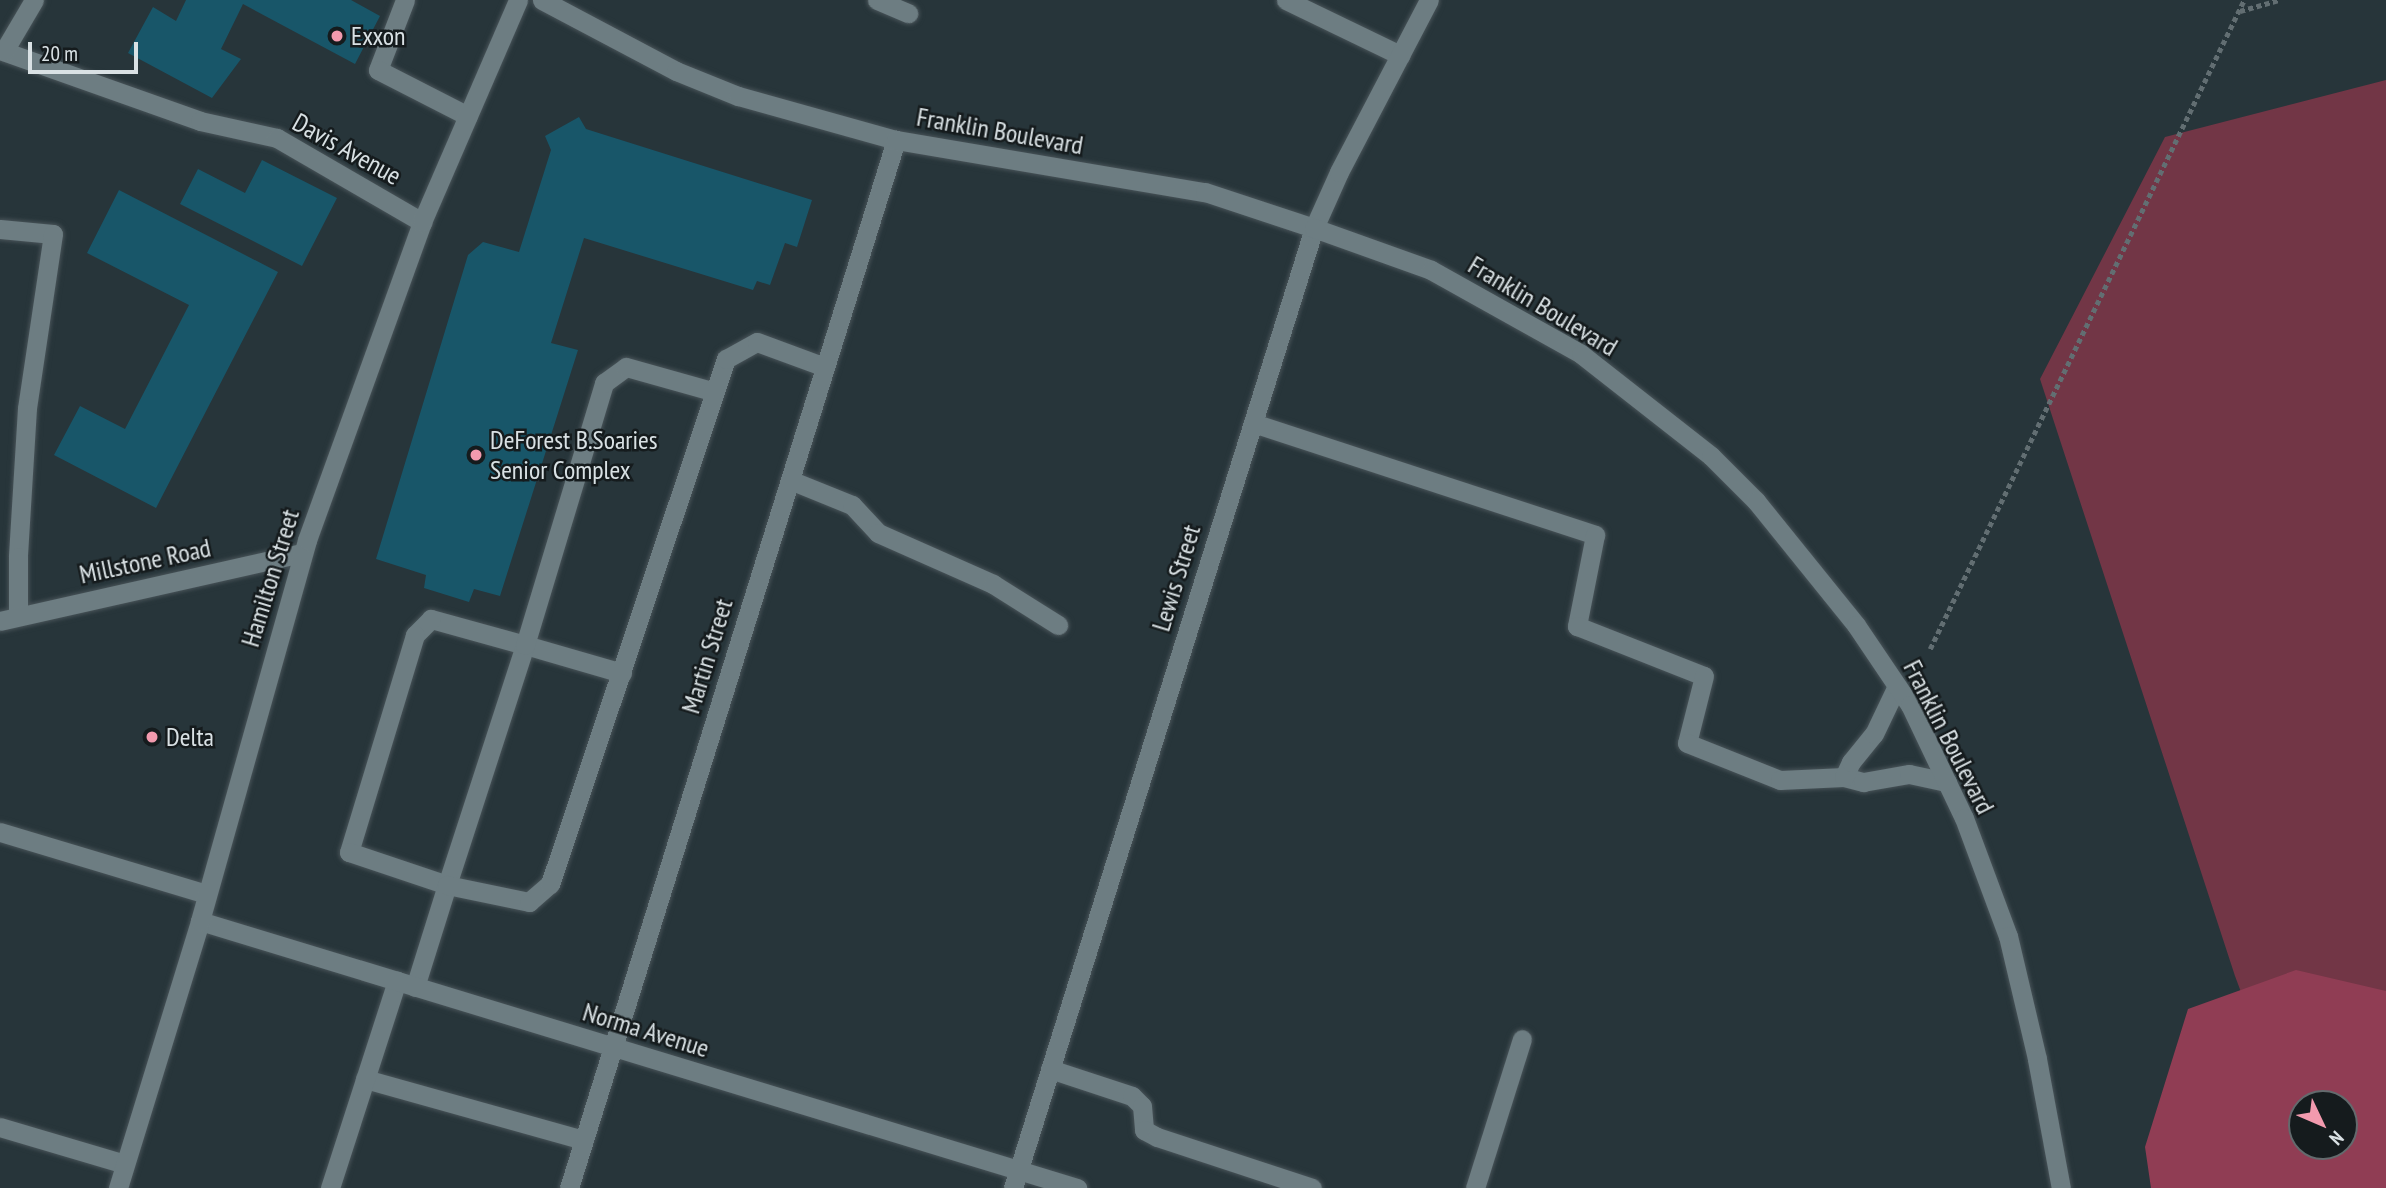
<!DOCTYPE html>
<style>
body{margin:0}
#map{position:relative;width:2386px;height:1188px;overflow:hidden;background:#27353a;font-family:"PT Sans Narrow",sans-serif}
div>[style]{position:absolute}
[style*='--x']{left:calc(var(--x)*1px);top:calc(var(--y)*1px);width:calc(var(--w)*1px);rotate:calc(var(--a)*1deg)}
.green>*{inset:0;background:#723646}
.forest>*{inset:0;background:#903d54}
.building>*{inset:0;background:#185669}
.path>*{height:4.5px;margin-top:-2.25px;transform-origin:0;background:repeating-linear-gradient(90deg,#626e72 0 5px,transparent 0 8.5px)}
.roads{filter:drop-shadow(0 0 2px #485358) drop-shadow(0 0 2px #485358)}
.service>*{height:19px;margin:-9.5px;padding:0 9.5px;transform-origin:9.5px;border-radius:9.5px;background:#6d7d82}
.minor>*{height:19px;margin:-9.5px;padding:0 9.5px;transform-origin:9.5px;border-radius:9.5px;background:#6d7d82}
.tertiary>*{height:19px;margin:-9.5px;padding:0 9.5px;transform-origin:9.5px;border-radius:9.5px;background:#6d7d82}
.dots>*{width:19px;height:19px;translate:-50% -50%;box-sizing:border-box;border:4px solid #151b1d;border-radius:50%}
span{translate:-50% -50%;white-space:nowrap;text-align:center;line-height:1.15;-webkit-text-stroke:5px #151b1d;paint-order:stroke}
.poi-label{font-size:26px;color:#d9e1e4}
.left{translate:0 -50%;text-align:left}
.street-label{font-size:26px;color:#d9e1e4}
.north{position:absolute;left:2288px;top:1090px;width:70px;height:70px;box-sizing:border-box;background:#151b1d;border:2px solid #636a6d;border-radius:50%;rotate:134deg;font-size:19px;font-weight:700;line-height:28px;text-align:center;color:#d9e1e4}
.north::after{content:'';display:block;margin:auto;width:24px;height:32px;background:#f29aae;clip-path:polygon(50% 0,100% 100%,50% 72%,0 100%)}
.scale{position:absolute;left:28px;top:42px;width:110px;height:32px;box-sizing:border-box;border:4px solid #d9e1e4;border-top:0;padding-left:9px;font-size:21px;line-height:24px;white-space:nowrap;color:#d9e1e4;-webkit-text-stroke:5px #151b1d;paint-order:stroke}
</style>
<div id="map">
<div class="green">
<i style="clip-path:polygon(evenodd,2386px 80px,2386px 1188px,2314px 1188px,2235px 976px,2040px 379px,2165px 137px,2386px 80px,2302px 1104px,2344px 1104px,2344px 1146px,2302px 1146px,2302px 1104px)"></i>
</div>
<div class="forest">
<i style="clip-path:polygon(evenodd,2296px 970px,2386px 991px,2386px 1188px,2151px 1188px,2145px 1147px,2188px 1009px,2296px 970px,2302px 1104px,2344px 1104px,2344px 1146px,2302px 1146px,2302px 1104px)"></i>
</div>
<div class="building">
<i style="clip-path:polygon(186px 0,351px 0,380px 16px,355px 64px,243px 4px,221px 49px,241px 59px,212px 98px,128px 53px,153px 7px,176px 21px)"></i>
<i style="clip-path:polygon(579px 117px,586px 129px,812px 200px,797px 247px,785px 243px,770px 285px,757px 281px,753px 290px,584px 238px,551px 343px,578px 350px,500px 596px,474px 589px,469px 602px,424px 588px,426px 575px,376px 559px,468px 255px,483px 242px,519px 252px,551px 150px,545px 136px)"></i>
<i style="clip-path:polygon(262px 160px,337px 198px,302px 266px,180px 204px,198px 169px,245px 193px)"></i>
<i style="clip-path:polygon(119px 190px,278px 272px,156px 508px,54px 455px,80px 406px,125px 429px,189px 305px,87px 253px)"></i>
</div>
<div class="path">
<i style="--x:2240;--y:11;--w:41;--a:-15.8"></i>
<i style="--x:1930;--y:649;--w:721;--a:-64.18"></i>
</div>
<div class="roads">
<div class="service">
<i style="--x:405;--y:0;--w:75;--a:111.1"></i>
<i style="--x:378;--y:70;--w:101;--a:27.1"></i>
<i style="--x:877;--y:0;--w:34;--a:23"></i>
<i style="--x:1286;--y:0;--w:127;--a:25.8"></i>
<i style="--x:0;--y:229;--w:53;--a:5.4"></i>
<i style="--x:53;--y:234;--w:176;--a:98.5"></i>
<i style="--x:27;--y:408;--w:149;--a:93.5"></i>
<i style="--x:18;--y:557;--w:59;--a:90"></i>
<i style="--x:1253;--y:423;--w:360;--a:18.1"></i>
<i style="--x:1595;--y:535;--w:93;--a:101.2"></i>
<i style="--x:1577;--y:626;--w:136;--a:21.5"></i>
<i style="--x:1704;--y:676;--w:69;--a:104.2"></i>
<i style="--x:1687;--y:743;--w:100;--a:21.7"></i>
<i style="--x:1780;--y:780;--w:64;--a:-2.7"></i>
<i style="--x:1844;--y:777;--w:20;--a:15"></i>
<i style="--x:1863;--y:782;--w:47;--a:-9.9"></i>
<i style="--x:1909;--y:774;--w:39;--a:12"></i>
<i style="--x:790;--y:480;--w:67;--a:22"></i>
<i style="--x:852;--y:505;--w:38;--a:47"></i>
<i style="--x:878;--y:533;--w:126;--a:23.9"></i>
<i style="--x:993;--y:584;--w:77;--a:32.2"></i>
<i style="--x:622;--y:673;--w:101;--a:-163.9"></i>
<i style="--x:525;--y:645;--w:98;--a:-164.5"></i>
<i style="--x:431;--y:619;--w:23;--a:135"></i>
<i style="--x:415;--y:635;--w:227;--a:106.9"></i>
<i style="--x:349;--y:852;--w:103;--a:18.6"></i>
<i style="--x:447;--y:885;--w:252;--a:-72"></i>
<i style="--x:525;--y:645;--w:274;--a:-73.2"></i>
<i style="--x:604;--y:383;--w:27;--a:-36"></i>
<i style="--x:626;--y:367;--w:92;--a:15.7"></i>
<i style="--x:1844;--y:777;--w:17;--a:-65"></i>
<i style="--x:1851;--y:762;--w:36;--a:-51"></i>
<i style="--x:1874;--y:734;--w:53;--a:-64.4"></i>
<i style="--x:0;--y:832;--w:216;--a:16.7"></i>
<i style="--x:415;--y:987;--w:107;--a:-72.6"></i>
<i style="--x:447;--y:885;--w:84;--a:11.7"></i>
<i style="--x:529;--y:902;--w:28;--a:-41"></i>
<i style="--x:550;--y:884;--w:554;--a:-71.47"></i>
<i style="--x:726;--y:359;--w:35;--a:-29"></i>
<i style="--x:757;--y:342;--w:72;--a:20.2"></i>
<i style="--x:1050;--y:1069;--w:86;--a:18.2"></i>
<i style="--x:1132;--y:1096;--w:14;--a:45"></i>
<i style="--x:1142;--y:1106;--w:24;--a:85"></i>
<i style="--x:1144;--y:1130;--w:15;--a:28"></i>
<i style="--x:1157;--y:1137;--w:163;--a:18.2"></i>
<i style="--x:365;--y:1079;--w:227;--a:15.6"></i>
<i style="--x:0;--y:1127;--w:130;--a:16.5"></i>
<i style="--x:330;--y:1188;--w:218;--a:-72.1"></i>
<i style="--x:1475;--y:1188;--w:156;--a:-72.5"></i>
</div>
<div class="minor">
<i style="--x:0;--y:50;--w:212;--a:19.5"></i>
<i style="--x:200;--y:121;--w:79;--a:12.4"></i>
<i style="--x:277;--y:138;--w:168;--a:30.1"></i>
<i style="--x:4;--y:51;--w:59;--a:-59.5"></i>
<i style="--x:0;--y:621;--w:310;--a:-12.7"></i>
<i style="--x:200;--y:921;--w:917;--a:16.93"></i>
<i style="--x:569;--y:1188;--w:1098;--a:-72.67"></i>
<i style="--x:1013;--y:1188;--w:1006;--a:-72.59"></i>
<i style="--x:1314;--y:228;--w:61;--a:-65.9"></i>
<i style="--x:1339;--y:172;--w:194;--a:-62.4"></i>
</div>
<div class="tertiary">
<i style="--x:542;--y:0;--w:152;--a:27.9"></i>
<i style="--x:676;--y:71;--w:67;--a:22"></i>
<i style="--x:738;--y:96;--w:164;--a:15.6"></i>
<i style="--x:896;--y:140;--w:313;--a:9.6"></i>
<i style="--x:1205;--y:192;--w:115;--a:18.3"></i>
<i style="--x:1314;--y:228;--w:124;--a:19.7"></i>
<i style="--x:1431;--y:270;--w:172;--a:29.2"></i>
<i style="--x:1581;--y:354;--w:165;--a:38.1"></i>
<i style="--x:1711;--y:456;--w:64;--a:45"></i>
<i style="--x:1756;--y:501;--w:159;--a:51.1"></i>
<i style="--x:1856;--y:625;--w:97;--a:56"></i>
<i style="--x:1910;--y:705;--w:125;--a:64.5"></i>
<i style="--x:1964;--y:818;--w:126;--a:69.6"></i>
<i style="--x:2008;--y:936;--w:126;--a:76.7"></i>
<i style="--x:2037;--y:1059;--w:131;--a:79.5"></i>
<i style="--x:118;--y:1188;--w:279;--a:-72.9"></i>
<i style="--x:200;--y:921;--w:396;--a:-74.3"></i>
<i style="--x:307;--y:540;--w:338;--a:-70.1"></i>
<i style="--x:422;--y:222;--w:242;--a:-66.6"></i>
</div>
</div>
<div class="dots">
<i style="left:337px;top:36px;background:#f29aae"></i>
<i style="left:476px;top:455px;background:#f29aae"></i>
<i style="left:152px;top:737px;background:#f29aae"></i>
</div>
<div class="poi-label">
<span class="left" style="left:351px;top:36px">Exxon</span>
<span class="left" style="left:490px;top:455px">DeForest B.Soaries<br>Senior Complex</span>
<span class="left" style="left:166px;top:737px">Delta</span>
</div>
<div class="street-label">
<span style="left:1000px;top:131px;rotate:10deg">Franklin Boulevard</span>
<span style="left:347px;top:149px;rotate:29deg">Davis Avenue</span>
<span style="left:1543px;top:306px;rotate:31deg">Franklin Boulevard</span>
<span style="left:145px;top:561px;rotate:-12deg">Millstone Road</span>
<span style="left:270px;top:578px;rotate:-73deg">Hamilton Street</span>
<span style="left:1176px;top:578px;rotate:-73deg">Lewis Street</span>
<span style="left:707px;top:656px;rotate:-73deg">Martin Street</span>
<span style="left:1949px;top:737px;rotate:63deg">Franklin Boulevard</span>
<span style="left:646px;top:1030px;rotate:17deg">Norma Avenue</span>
</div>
<div class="north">N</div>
<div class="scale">20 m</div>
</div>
